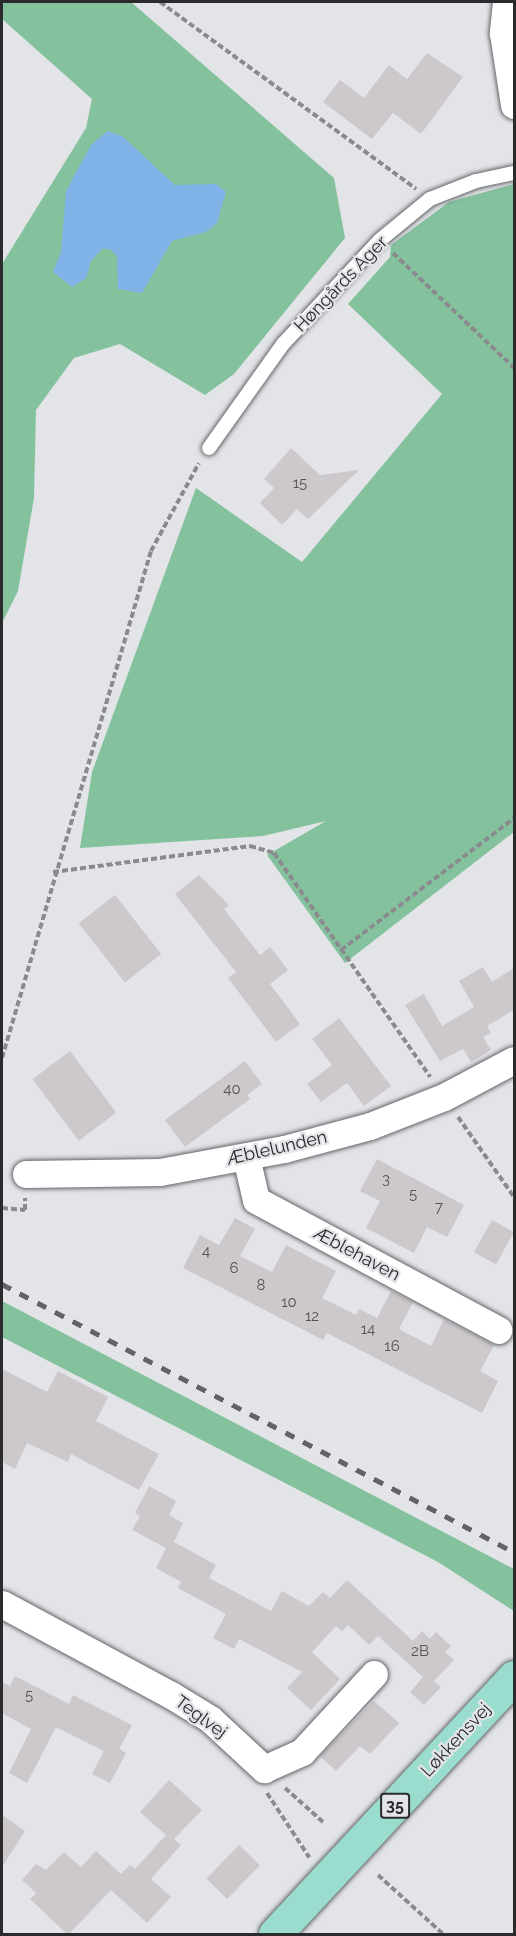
<!DOCTYPE html>
<meta charset="utf-8">
<style>
body{margin:0}
#map{position:relative;width:516px;height:1936px;overflow:hidden;background:#e2e4e8;font-family:Raleway,sans-serif}
div>[style]{position:absolute}
[style*='--x']{left:calc(var(--x)*1px);top:calc(var(--y)*1px);width:calc(var(--w)*1px);rotate:calc(var(--a)*1deg)}
.green>*{inset:0;background:#84c29e}
.water>*{inset:0;background:#7fb2e7}
.building>*{inset:0;background:#cdc8cb;transform-origin:0 0}
.path>*{height:4px;margin-top:-2px;transform-origin:0;background:repeating-linear-gradient(90deg,#8a8b8e 0 6px,transparent 0 9px)}
.roads{filter:drop-shadow(0 0 2px #65666a) drop-shadow(0 0 2px #65666a)}
.service>*{height:14px;margin:-7px;padding:0 7px;transform-origin:7px;border-radius:7px;background:#fff}
.minor>*{height:27px;margin:-13.5px;padding:0 13.5px;transform-origin:13.5px;border-radius:13.5px;background:#fff}
.primary>*{height:33px;margin:-16.5px;padding:0 16.5px;transform-origin:16.5px;border-radius:16.5px;background:#9addce}
.rail>*{height:4.5px;margin-top:-2.25px;transform-origin:0;background:repeating-linear-gradient(90deg,#636366 0 10px,transparent 0 20px)}
span{translate:-50% -50%;white-space:nowrap;text-align:center;line-height:1.15;-webkit-text-stroke:4.5px #e2e4e8;paint-order:stroke}
.number-label{font-size:15px;color:#545254}
.number-label span{-webkit-text-stroke-width:0}
.shield-label span{padding:2px 4px;background:#e2e4e8;border:2px solid;border-radius:4px;-webkit-text-stroke-width:0}
.shield-label{font-size:16px;color:#2b2b2d;font-weight:700}
.street-label{font-size:18px;color:#2b2b2d}
.frame{position:absolute;inset:0;border:3px solid #2b2b2d;pointer-events:none}
</style>
<div id="map">
<div class="green">
<i style="clip-path:polygon(2px 2px,131px 2px,334px 178px,345px 238px,234px 374px,205px 395px,120px 344px,74px 358px,36px 410px,34px 498px,18px 591px,2px 623px,2px 264px,86px 128px,92px 99px,2px 19px)"></i>
<i style="clip-path:polygon(514px 184px,514px 832px,345px 963px,267px 855px,326px 821px,263px 836px,80px 848px,92px 772px,196px 488px,302px 562px,442px 394px,348px 304px,390px 257px,391px 245px,449px 202px)"></i>
<i style="clip-path:polygon(2px 1301px,514px 1569px,514px 1611px,438px 1562px,2px 1337px)"></i>
</div>
<div class="water">
<i style="clip-path:polygon(108px 131px,122px 136px,175px 185px,216px 184px,226px 192px,217px 223px,206px 232px,172px 241px,142px 293px,118px 289px,117px 256px,110px 249px,102px 249px,91px 261px,86px 278px,72px 287px,53px 272px,61px 252px,66px 191px,91px 145px)"></i>
</div>
<div class="building">
<i style="clip-path:polygon(427px 53px,463px 77px,421px 134px,393px 113px,372px 139px,323px 102px,340px 80px,364px 98px,389px 65px,407px 79px)"></i>
<i style="clip-path:polygon(291px 448px,320px 475px,359px 470px,308px 519px,297px 509px,282px 525px,260px 503px,274px 488px,264px 479px)"></i>
<i style="clip-path:polygon(199px 875px,229px 905px,224px 909px,260px 955px,270px 947px,288px 970px,270px 984px,300px 1024px,276px 1042px,228px 978px,236px 972px,175px 894px)"></i>
<i style="left:115px;top:895px;width:75px;height:46px;rotate:52deg"></i>
<i style="clip-path:polygon(483px 967px,492px 982px,514px 968px,514px 1010px,487px 1026px,491px 1033px,483px 1037px,491px 1050px,471px 1062px,463px 1049px,440px 1061px,405px 1005px,424px 994px,442px 1026px,474px 1007px,459px 981px)"></i>
<i style="clip-path:polygon(339px 1018px,391px 1086px,364px 1106px,347px 1083px,321px 1102px,307px 1084px,332px 1065px,312px 1039px)"></i>
<i style="left:70px;top:1051px;width:77px;height:47px;rotate:53deg"></i>
<i style="clip-path:polygon(245px 1061px,262px 1084px,247px 1095px,250px 1099px,185px 1147px,165px 1120px)"></i>
<i style="clip-path:polygon(377px 1159px,464px 1205px,447px 1237px,427px 1227px,414px 1253px,366px 1228px,380px 1201px,360px 1191px)"></i>
<i style="clip-path:polygon(235px 1218px,255px 1229px,240px 1256px,272px 1272px,286px 1245px,336px 1271px,322px 1298px,356px 1315px,359px 1309px,377px 1318px,391px 1291px,413px 1302px,399px 1329px,431px 1346px,444px 1319px,494px 1345px,480px 1371px,498px 1381px,482px 1413px,327px 1333px,323px 1340px,183px 1268px,200px 1235px,219px 1245px)"></i>
<i style="left:492px;top:1220px;width:25px;height:37px;rotate:29deg"></i>
<i style="clip-path:polygon(2px 1369px,47px 1392px,58px 1371px,108px 1397px,96px 1421px,159px 1454px,139px 1490px,71px 1454px,68px 1462px,27px 1443px,15px 1469px,2px 1462px)"></i>
<i style="clip-path:polygon(149px 1486px,176px 1501px,169px 1515px,183px 1523px,174px 1542px,216px 1565px,209px 1578px,271px 1611px,282px 1591px,309px 1606px,323px 1592px,330px 1598px,347px 1580px,413px 1641px,422px 1631px,430px 1639px,436px 1632px,451px 1646px,445px 1652px,454px 1660px,434px 1681px,441px 1687px,424px 1705px,410px 1692px,423px 1677px,378px 1636px,369px 1645px,348px 1625px,342px 1631px,336px 1626px,312px 1652px,340px 1679px,311px 1710px,287px 1688px,302px 1672px,239px 1639px,234px 1649px,213px 1638px,226px 1614px,178px 1588px,181px 1582px,156px 1568px,166px 1548px,132px 1530px,140px 1516px,135px 1513px)"></i>
<i style="clip-path:polygon(15px 1676px,69px 1704px,73px 1695px,132px 1725px,119px 1749px,126px 1753px,110px 1783px,92px 1774px,104px 1751px,56px 1727px,27px 1783px,9px 1773px,31px 1729px,2px 1713px,2px 1682px,10px 1686px)"></i>
<i style="clip-path:polygon(374px 1701px,399px 1723px,370px 1754px,360px 1746px,336px 1771px,320px 1756px)"></i>
<i style="clip-path:polygon(169px 1780px,202px 1810px,174px 1839px,181px 1845px,151px 1879px,171px 1897px,147px 1923px,111px 1890px,68px 1935px,30px 1899px,36px 1893px,22px 1880px,36px 1864px,46px 1870px,64px 1852px,81px 1867px,96px 1851px,121px 1874px,130px 1865px,135px 1869px,166px 1835px,140px 1812px)"></i>
<i style="clip-path:polygon(2px 1815px,25px 1831px,2px 1867px)"></i>
<i style="left:239px;top:1845px;width:29px;height:47px;rotate:44deg"></i>
</div>
<div class="path">
<i style="--x:160;--y:2;--w:317;--a:36.1"></i>
<i style="--x:393;--y:253;--w:167;--a:43.5"></i>
<i style="--x:53;--y:872;--w:199;--a:-7.5"></i>
<i style="--x:250;--y:846;--w:25;--a:16"></i>
<i style="--x:274;--y:853;--w:273;--a:55.1"></i>
<i style="--x:341;--y:950;--w:218;--a:-37.3"></i>
<i style="--x:2;--y:1058;--w:528;--a:-73.62"></i>
<i style="--x:151;--y:551;--w:100;--a:-61.4"></i>
<i style="--x:458;--y:1117;--w:98;--a:55"></i>
<i style="--x:2;--y:1208;--w:23;--a:5"></i>
<i style="--x:25;--y:1210;--w:12;--a:-90"></i>
<i style="--x:285;--y:1788;--w:51;--a:41.8"></i>
<i style="--x:267;--y:1793;--w:77;--a:56.7"></i>
<i style="--x:378;--y:1875;--w:88;--a:42.2"></i>
</div>
<div class="roads">
<div class="service">
<i style="--x:209;--y:448;--w:128;--a:-54.6"></i>
<i style="--x:283;--y:344;--w:142;--a:-47"></i>
<i style="--x:380;--y:240;--w:65;--a:-39.4"></i>
<i style="--x:430;--y:199;--w:49;--a:-21.4"></i>
<i style="--x:476;--y:181;--w:39;--a:-12"></i>
</div>
<div class="minor">
<i style="--x:506;--y:2;--w:31;--a:96"></i>
<i style="--x:503;--y:33;--w:73;--a:81.3"></i>
<i style="--x:246;--y:1157;--w:44;--a:76.9"></i>
<i style="--x:256;--y:1200;--w:275;--a:28.2"></i>
<i style="--x:26;--y:1174;--w:134;--a:-0.9"></i>
<i style="--x:160;--y:1172;--w:126;--a:-10.5"></i>
<i style="--x:284;--y:1149;--w:89;--a:-15"></i>
<i style="--x:370;--y:1126;--w:79;--a:-21.4"></i>
<i style="--x:444;--y:1097;--w:79;--a:-27.9"></i>
<i style="--x:2;--y:1604;--w:192;--a:28.3"></i>
<i style="--x:171;--y:1695;--w:46;--a:31.6"></i>
<i style="--x:210;--y:1719;--w:74;--a:42.8"></i>
<i style="--x:264;--y:1769;--w:42;--a:-24.1"></i>
<i style="--x:302;--y:1752;--w:106;--a:-47.3"></i>
</div>
<div class="primary">
<i style="--x:275;--y:1934;--w:351;--a:-47.1"></i>
</div>
</div>
<div class="rail">
<i style="--x:2;--y:1284;--w:578;--a:27.63"></i>
</div>
<div class="number-label">
<span style="left:300px;top:484px">15</span>
<span style="left:232px;top:1090px">40</span>
<span style="left:386px;top:1180px">3</span>
<span style="left:413px;top:1195px">5</span>
<span style="left:439px;top:1208px">7</span>
<span style="left:206px;top:1252px">4</span>
<span style="left:234px;top:1269px">6</span>
<span style="left:261px;top:1286px">8</span>
<span style="left:289px;top:1303px">10</span>
<span style="left:312px;top:1317px">12</span>
<span style="left:368px;top:1330px">14</span>
<span style="left:392px;top:1347px">16</span>
<span style="left:420px;top:1652px">2B</span>
<span style="left:29px;top:1696px">5</span>
</div>
<div class="shield-label">
<span style="left:395px;top:1806px">35</span>
</div>
<div class="street-label">
<span style="left:341px;top:284px;rotate:-46deg">Høngårds Ager</span>
<span style="left:277px;top:1148px;rotate:-13deg">Æblelunden</span>
<span style="left:357px;top:1254px;rotate:28deg">Æblehaven</span>
<span style="left:201px;top:1717px;rotate:36deg">Teglvej</span>
<span style="left:456px;top:1740px;rotate:-47deg">Løkkensvej</span>
</div>
<div class="frame"></div>
</div>
